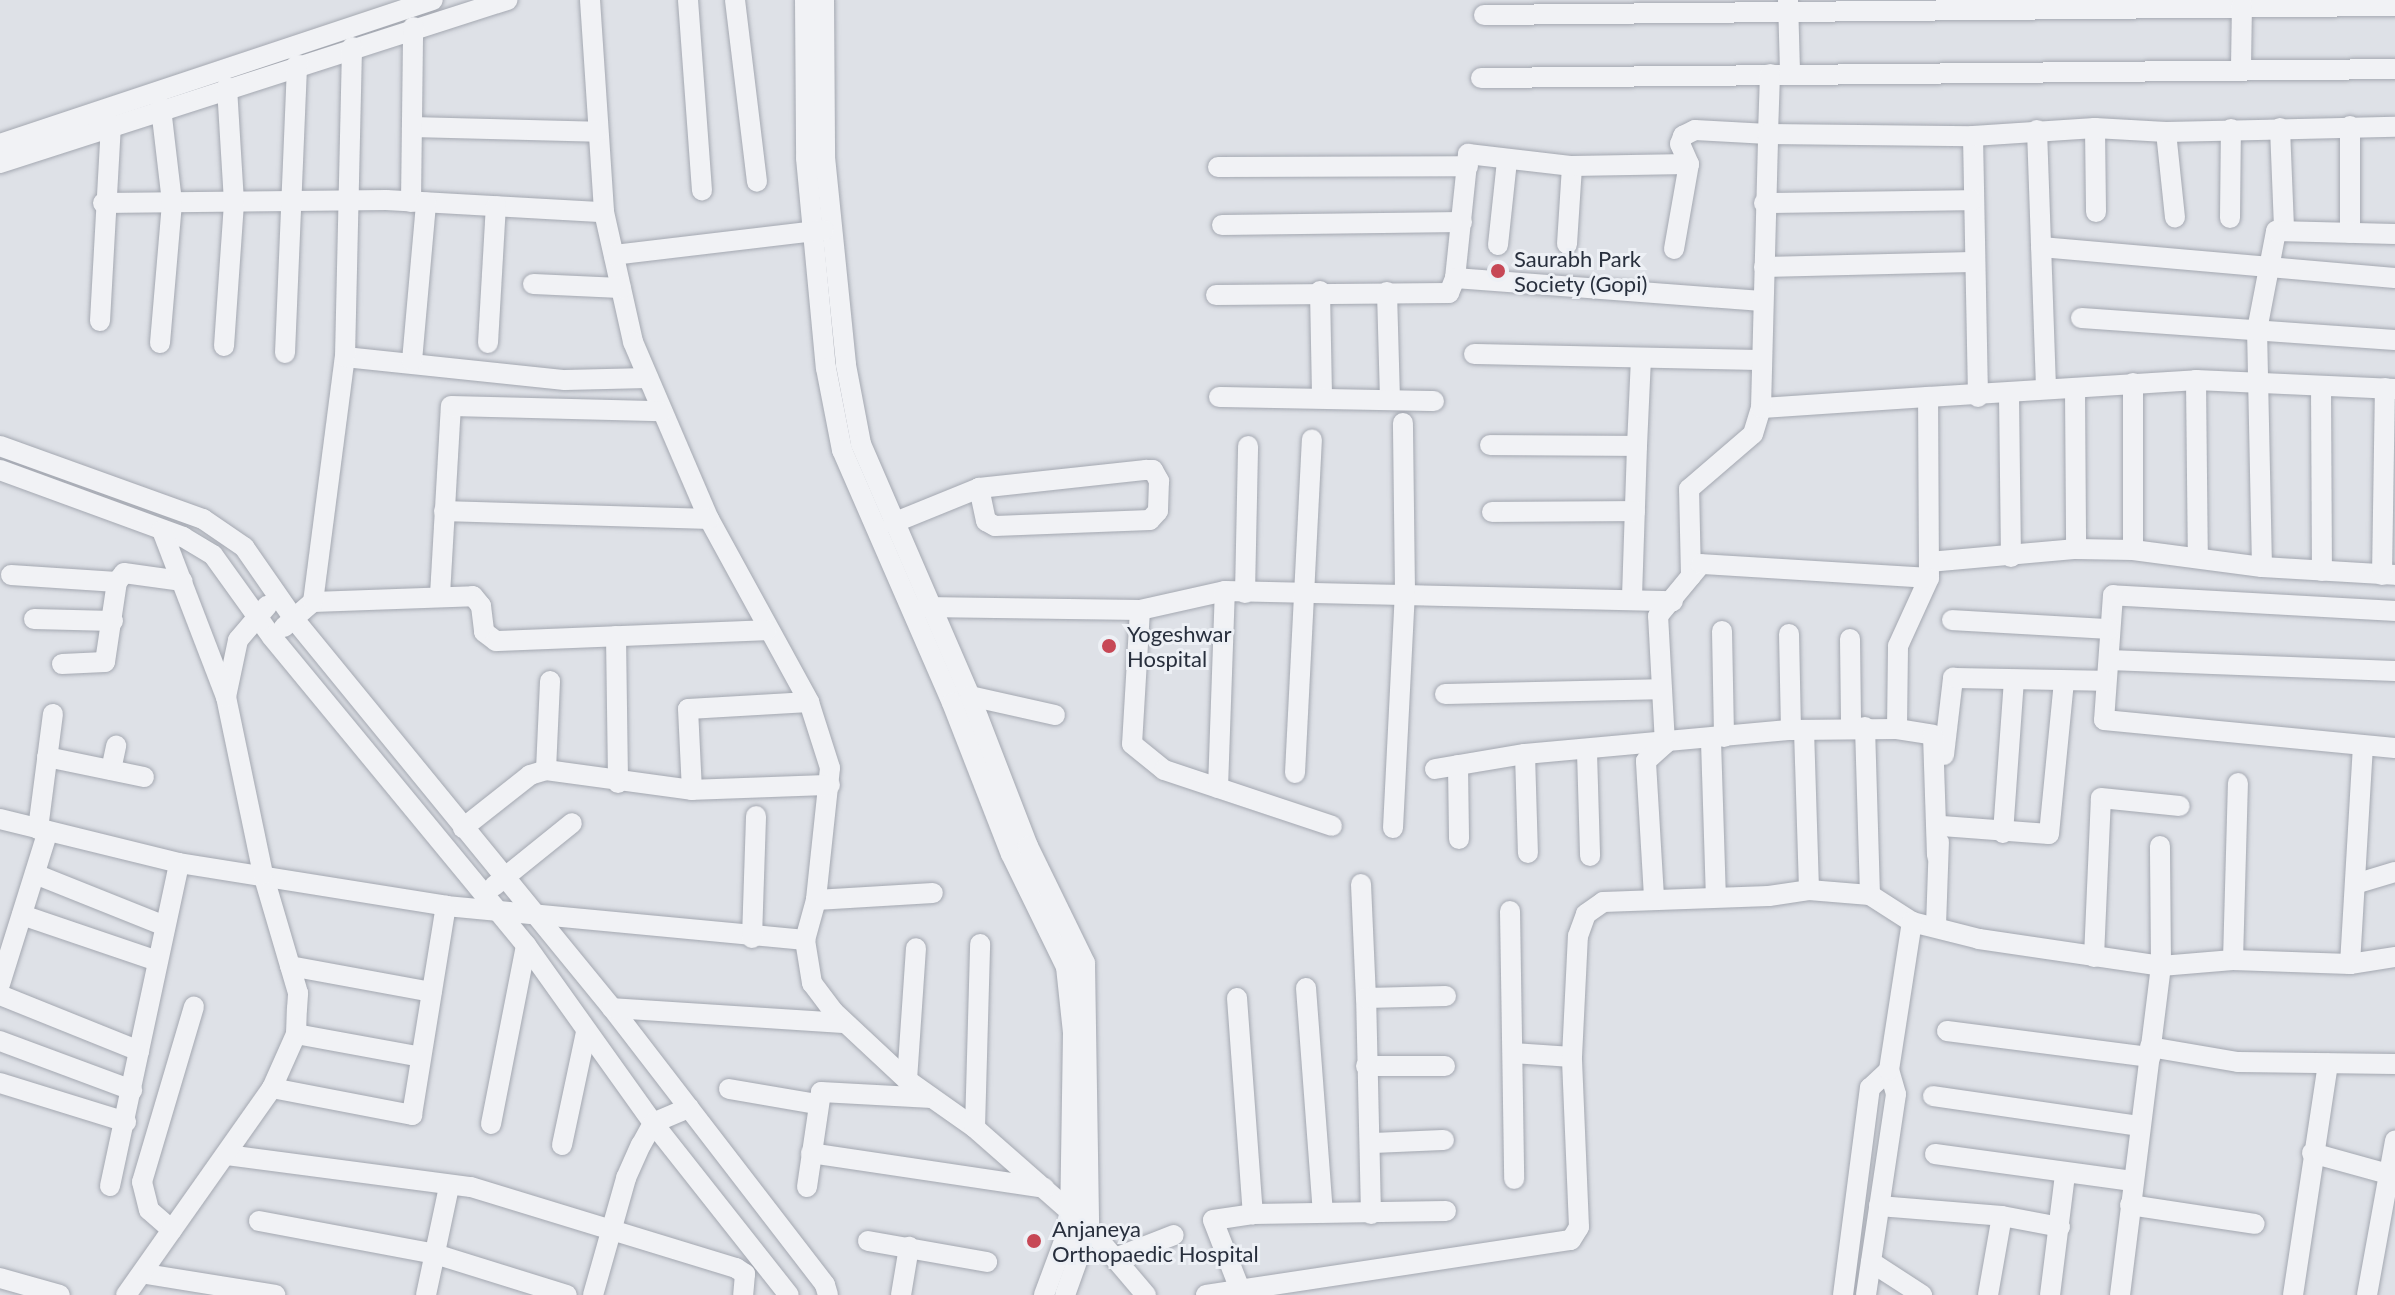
<!DOCTYPE html>
<style>
body{margin:0}
#map{position:relative;width:2395px;height:1295px;overflow:hidden;background:#dee1e7;font-family:Lato,sans-serif}
div>[style]{position:absolute}
[style*='--x']{left:calc(var(--x)*1px);top:calc(var(--y)*1px);width:calc(var(--w)*1px);rotate:calc(var(--a)*1deg)}
.roads{filter:drop-shadow(0 0 2px #a4a8b1) drop-shadow(0 0 2px #a4a8b1)}
.minor>*{height:20px;margin:-10px;padding:0 10px;transform-origin:10px;border-radius:10px;background:#f1f2f5}
.dots>*{width:22px;height:22px;translate:-50% -50%;box-sizing:border-box;border:4px solid #edf0f5;border-radius:50%}
span{translate:-50% -50%;white-space:nowrap;text-align:center;line-height:1.15;-webkit-text-stroke:6px #edf0f5;paint-order:stroke}
.poi-label{font-size:22px;color:#282f3d}
.left{translate:0 -50%;text-align:left}
</style>
<div id="map">
<div class="roads">
<div class="minor">
<i style="--x:590;--y:0;--w:212;--a:86.2"></i>
<i style="--x:604;--y:212;--w:133;--a:77.4"></i>
<i style="--x:633;--y:342;--w:193;--a:66.8"></i>
<i style="--x:709;--y:519;--w:209;--a:61.3"></i>
<i style="--x:809;--y:702;--w:69;--a:72.3"></i>
<i style="--x:830;--y:768;--w:133;--a:96.1"></i>
<i style="--x:816;--y:900;--w:41;--a:105.4"></i>
<i style="--x:805;--y:940;--w:44;--a:80.8"></i>
<i style="--x:812;--y:983;--w:36;--a:53"></i>
<i style="--x:834;--y:1012;--w:100;--a:43"></i>
<i style="--x:907;--y:1080;--w:83;--a:35.2"></i>
<i style="--x:975;--y:1128;--w:152;--a:41.3"></i>
<i style="--x:1089;--y:1228;--w:88;--a:49.6"></i>
<i style="--x:688;--y:0;--w:191;--a:85.8"></i>
<i style="--x:735;--y:0;--w:183;--a:83.1"></i>
<i style="--x:805;--y:0;--w:158;--a:89.6"></i>
<i style="--x:806;--y:158;--w:211;--a:84.6"></i>
<i style="--x:826;--y:368;--w:84;--a:79"></i>
<i style="--x:842;--y:450;--w:276;--a:66.5"></i>
<i style="--x:952;--y:703;--w:162;--a:68.7"></i>
<i style="--x:1011;--y:854;--w:126;--a:64"></i>
<i style="--x:1066;--y:967;--w:66;--a:83.9"></i>
<i style="--x:1073;--y:1033;--w:192;--a:90.9"></i>
<i style="--x:1070;--y:1225;--w:75;--a:110.4"></i>
<i style="--x:824;--y:0;--w:157;--a:89.6"></i>
<i style="--x:825;--y:157;--w:209;--a:84.2"></i>
<i style="--x:846;--y:365;--w:80;--a:79.2"></i>
<i style="--x:861;--y:444;--w:275;--a:66.6"></i>
<i style="--x:970;--y:696;--w:161;--a:68.9"></i>
<i style="--x:1028;--y:846;--w:130;--a:64"></i>
<i style="--x:1085;--y:963;--w:265;--a:89.1"></i>
<i style="--x:1089;--y:1228;--w:71;--a:109.7"></i>
<i style="--x:1788;--y:0;--w:73;--a:88.4"></i>
<i style="--x:1484;--y:15;--w:911;--a:-0.57"></i>
<i style="--x:2241;--y:67;--w:62;--a:-89.1"></i>
<i style="--x:1481;--y:78;--w:914;--a:-0.56"></i>
<i style="--x:2350;--y:126;--w:107;--a:90"></i>
<i style="--x:412;--y:127;--w:185;--a:1.5"></i>
<i style="--x:2095;--y:128;--w:84;--a:89.3"></i>
<i style="--x:2280;--y:128;--w:101;--a:87.7"></i>
<i style="--x:2037;--y:130;--w:259;--a:88"></i>
<i style="--x:2166;--y:132;--w:86;--a:84"></i>
<i style="--x:1973;--y:136;--w:261;--a:88.9"></i>
<i style="--x:0;--y:144;--w:456;--a:-18.4"></i>
<i style="--x:0;--y:163;--w:533;--a:-17.82"></i>
<i style="--x:1218;--y:167;--w:250;--a:-0.2"></i>
<i style="--x:411;--y:202;--w:175;--a:-89.3"></i>
<i style="--x:103;--y:203;--w:283;--a:-0.6"></i>
<i style="--x:386;--y:200;--w:218;--a:3.2"></i>
<i style="--x:1764;--y:203;--w:208;--a:-0.8"></i>
<i style="--x:2230;--y:218;--w:89;--a:-89.4"></i>
<i style="--x:1222;--y:225;--w:240;--a:-0.7"></i>
<i style="--x:1567;--y:244;--w:78;--a:-86.3"></i>
<i style="--x:1498;--y:245;--w:84;--a:-83.9"></i>
<i style="--x:2041;--y:247;--w:355;--a:5"></i>
<i style="--x:1674;--y:249;--w:86;--a:-80"></i>
<i style="--x:1689;--y:164;--w:22;--a:-114"></i>
<i style="--x:1680;--y:144;--w:9;--a:-69"></i>
<i style="--x:1683;--y:136;--w:13;--a:-27"></i>
<i style="--x:1695;--y:130;--w:73;--a:3.1"></i>
<i style="--x:1768;--y:134;--w:60;--a:-88.1"></i>
<i style="--x:614;--y:255;--w:211;--a:-6.8"></i>
<i style="--x:1764;--y:267;--w:208;--a:-1.4"></i>
<i style="--x:1455;--y:278;--w:125;--a:-84"></i>
<i style="--x:1468;--y:154;--w:105;--a:6.6"></i>
<i style="--x:1572;--y:166;--w:117;--a:-1"></i>
<i style="--x:533;--y:284;--w:88;--a:2.6"></i>
<i style="--x:1320;--y:291;--w:106;--a:88.9"></i>
<i style="--x:1387;--y:292;--w:108;--a:88.4"></i>
<i style="--x:1216;--y:295;--w:233;--a:-0.5"></i>
<i style="--x:1449;--y:293;--w:16;--a:-68"></i>
<i style="--x:1455;--y:278;--w:308;--a:4.3"></i>
<i style="--x:2081;--y:318;--w:315;--a:4"></i>
<i style="--x:100;--y:321;--w:196;--a:-86.8"></i>
<i style="--x:160;--y:343;--w:142;--a:-85.1"></i>
<i style="--x:172;--y:202;--w:95;--a:-96.7"></i>
<i style="--x:488;--y:343;--w:137;--a:-86.7"></i>
<i style="--x:224;--y:346;--w:144;--a:-86"></i>
<i style="--x:234;--y:202;--w:115;--a:-93.5"></i>
<i style="--x:285;--y:353;--w:289;--a:-87.6"></i>
<i style="--x:1474;--y:354;--w:286;--a:1.2"></i>
<i style="--x:345;--y:357;--w:221;--a:6"></i>
<i style="--x:565;--y:380;--w:83;--a:-1.4"></i>
<i style="--x:412;--y:361;--w:159;--a:-84.9"></i>
<i style="--x:2196;--y:380;--w:178;--a:89.4"></i>
<i style="--x:2321;--y:387;--w:184;--a:89.7"></i>
<i style="--x:2075;--y:389;--w:160;--a:89.6"></i>
<i style="--x:2009;--y:395;--w:162;--a:89.3"></i>
<i style="--x:1219;--y:397;--w:215;--a:1.1"></i>
<i style="--x:1761;--y:408;--w:167;--a:-3.8"></i>
<i style="--x:1490;--y:445;--w:147;--a:0.4"></i>
<i style="--x:1637;--y:446;--w:153;--a:91.9"></i>
<i style="--x:0;--y:446;--w:216;--a:19.8"></i>
<i style="--x:203;--y:519;--w:50;--a:34.3"></i>
<i style="--x:244;--y:547;--w:88;--a:55.2"></i>
<i style="--x:294;--y:619;--w:502;--a:50.73"></i>
<i style="--x:612;--y:1008;--w:349;--a:52.4"></i>
<i style="--x:825;--y:1285;--w:10;--a:73"></i>
<i style="--x:1637;--y:446;--w:87;--a:-87.4"></i>
<i style="--x:0;--y:470;--w:195;--a:20.1"></i>
<i style="--x:183;--y:537;--w:35;--a:31"></i>
<i style="--x:213;--y:555;--w:101;--a:54.3"></i>
<i style="--x:272;--y:637;--w:399;--a:50.5"></i>
<i style="--x:526;--y:945;--w:219;--a:54.5"></i>
<i style="--x:653;--y:1123;--w:219;--a:51.7"></i>
<i style="--x:444;--y:511;--w:265;--a:1.7"></i>
<i style="--x:1492;--y:512;--w:143;--a:-0.4"></i>
<i style="--x:893;--y:523;--w:93;--a:-22.1"></i>
<i style="--x:979;--y:488;--w:168;--a:-6.2"></i>
<i style="--x:1146;--y:470;--w:7;--a:0"></i>
<i style="--x:1153;--y:470;--w:13;--a:61"></i>
<i style="--x:1159;--y:481;--w:30;--a:92"></i>
<i style="--x:1158;--y:511;--w:12;--a:132"></i>
<i style="--x:1150;--y:520;--w:155;--a:177.8"></i>
<i style="--x:995;--y:526;--w:10;--a:-151"></i>
<i style="--x:986;--y:521;--w:34;--a:-102"></i>
<i style="--x:2133;--y:550;--w:167;--a:-90"></i>
<i style="--x:1929;--y:562;--w:148;--a:-5.1"></i>
<i style="--x:2076;--y:549;--w:57;--a:1"></i>
<i style="--x:2133;--y:550;--w:130;--a:7.5"></i>
<i style="--x:2262;--y:567;--w:133;--a:3.4"></i>
<i style="--x:2262;--y:567;--w:237;--a:-91.2"></i>
<i style="--x:2257;--y:330;--w:101;--a:-79.1"></i>
<i style="--x:2276;--y:231;--w:119;--a:1.4"></i>
<i style="--x:11;--y:575;--w:106;--a:3.8"></i>
<i style="--x:2382;--y:575;--w:187;--a:-89.1"></i>
<i style="--x:1691;--y:576;--w:87;--a:-91.3"></i>
<i style="--x:1689;--y:489;--w:84;--a:-40.7"></i>
<i style="--x:1753;--y:434;--w:27;--a:-73"></i>
<i style="--x:1761;--y:408;--w:274;--a:-88.5"></i>
<i style="--x:1768;--y:134;--w:205;--a:0.6"></i>
<i style="--x:1973;--y:136;--w:122;--a:-3.8"></i>
<i style="--x:2095;--y:128;--w:71;--a:3.2"></i>
<i style="--x:2166;--y:132;--w:229;--a:-1.3"></i>
<i style="--x:1245;--y:593;--w:147;--a:-88.8"></i>
<i style="--x:440;--y:595;--w:189;--a:-86.7"></i>
<i style="--x:451;--y:406;--w:211;--a:1.4"></i>
<i style="--x:313;--y:602;--w:160;--a:-2.1"></i>
<i style="--x:473;--y:596;--w:13;--a:51"></i>
<i style="--x:481;--y:606;--w:26;--a:83"></i>
<i style="--x:484;--y:632;--w:15;--a:37"></i>
<i style="--x:496;--y:641;--w:271;--a:-2.3"></i>
<i style="--x:924;--y:607;--w:216;--a:0.8"></i>
<i style="--x:1140;--y:610;--w:87;--a:-12.6"></i>
<i style="--x:1225;--y:591;--w:448;--a:1.3"></i>
<i style="--x:1140;--y:610;--w:134;--a:93.4"></i>
<i style="--x:1132;--y:744;--w:41;--a:39.1"></i>
<i style="--x:1164;--y:770;--w:177;--a:18.4"></i>
<i style="--x:2395;--y:611;--w:282;--a:-176.8"></i>
<i style="--x:2113;--y:595;--w:125;--a:94.1"></i>
<i style="--x:2104;--y:720;--w:292;--a:5.5"></i>
<i style="--x:34;--y:619;--w:79;--a:1.5"></i>
<i style="--x:1952;--y:620;--w:157;--a:3.3"></i>
<i style="--x:284;--y:627;--w:38;--a:-41"></i>
<i style="--x:313;--y:602;--w:247;--a:-82.6"></i>
<i style="--x:345;--y:357;--w:310;--a:-88.7"></i>
<i style="--x:1722;--y:631;--w:106;--a:88.9"></i>
<i style="--x:1789;--y:634;--w:96;--a:88.8"></i>
<i style="--x:616;--y:636;--w:147;--a:89.2"></i>
<i style="--x:1850;--y:639;--w:88;--a:89.3"></i>
<i style="--x:2109;--y:660;--w:286;--a:2.2"></i>
<i style="--x:62;--y:664;--w:43;--a:-2.7"></i>
<i style="--x:105;--y:662;--w:81;--a:-81.5"></i>
<i style="--x:117;--y:582;--w:11;--a:-52"></i>
<i style="--x:124;--y:573;--w:59;--a:7.9"></i>
<i style="--x:1445;--y:694;--w:214;--a:-1.3"></i>
<i style="--x:970;--y:696;--w:87;--a:12.6"></i>
<i style="--x:226;--y:697;--w:58;--a:-78.1"></i>
<i style="--x:238;--y:640;--w:45;--a:-49.5"></i>
<i style="--x:809;--y:702;--w:121;--a:176.7"></i>
<i style="--x:688;--y:709;--w:81;--a:87.2"></i>
<i style="--x:692;--y:790;--w:138;--a:-2.1"></i>
<i style="--x:1865;--y:727;--w:168;--a:88.3"></i>
<i style="--x:1897;--y:729;--w:83;--a:-89.3"></i>
<i style="--x:1898;--y:646;--w:75;--a:-65.5"></i>
<i style="--x:1929;--y:578;--w:181;--a:-90.3"></i>
<i style="--x:1928;--y:397;--w:269;--a:-3.6"></i>
<i style="--x:2196;--y:380;--w:199;--a:2.6"></i>
<i style="--x:1804;--y:730;--w:160;--a:88.2"></i>
<i style="--x:1711;--y:741;--w:155;--a:88.2"></i>
<i style="--x:1587;--y:752;--w:104;--a:88.3"></i>
<i style="--x:1525;--y:754;--w:99;--a:88.3"></i>
<i style="--x:1944;--y:755;--w:78;--a:-83.3"></i>
<i style="--x:1953;--y:678;--w:151;--a:1.1"></i>
<i style="--x:47;--y:757;--w:99;--a:11.7"></i>
<i style="--x:1458;--y:765;--w:74;--a:89.2"></i>
<i style="--x:1435;--y:769;--w:91;--a:-9.5"></i>
<i style="--x:1525;--y:754;--w:267;--a:-5.2"></i>
<i style="--x:1791;--y:730;--w:106;--a:-0.5"></i>
<i style="--x:1897;--y:729;--w:36;--a:9"></i>
<i style="--x:1933;--y:735;--w:121;--a:88.1"></i>
<i style="--x:111;--y:770;--w:25;--a:-78"></i>
<i style="--x:546;--y:770;--w:89;--a:-87.4"></i>
<i style="--x:1295;--y:773;--w:334;--a:-87.1"></i>
<i style="--x:1218;--y:788;--w:197;--a:-88"></i>
<i style="--x:0;--y:819;--w:184;--a:13.8"></i>
<i style="--x:179;--y:863;--w:270;--a:9.1"></i>
<i style="--x:446;--y:906;--w:361;--a:5.4"></i>
<i style="--x:1942;--y:826;--w:107;--a:4.3"></i>
<i style="--x:2049;--y:834;--w:154;--a:-84.4"></i>
<i style="--x:463;--y:828;--w:85;--a:-38.3"></i>
<i style="--x:530;--y:775;--w:17;--a:-17"></i>
<i style="--x:546;--y:770;--w:147;--a:7.8"></i>
<i style="--x:1393;--y:828;--w:236;--a:-87.1"></i>
<i style="--x:1405;--y:592;--w:169;--a:-90.7"></i>
<i style="--x:38;--y:829;--w:116;--a:-82.6"></i>
<i style="--x:2003;--y:833;--w:153;--a:-85.9"></i>
<i style="--x:35;--y:874;--w:140;--a:21.8"></i>
<i style="--x:1361;--y:884;--w:114;--a:87.5"></i>
<i style="--x:2355;--y:884;--w:42;--a:-16.7"></i>
<i style="--x:494;--y:886;--w:100;--a:-38.9"></i>
<i style="--x:1654;--y:897;--w:136;--a:-93.4"></i>
<i style="--x:1646;--y:761;--w:25;--a:-42"></i>
<i style="--x:1665;--y:744;--w:128;--a:-93.1"></i>
<i style="--x:1658;--y:616;--w:67;--a:-50.4"></i>
<i style="--x:1701;--y:564;--w:228;--a:3.5"></i>
<i style="--x:816;--y:900;--w:117;--a:-3.4"></i>
<i style="--x:1510;--y:911;--w:268;--a:89.1"></i>
<i style="--x:22;--y:915;--w:143;--a:18.8"></i>
<i style="--x:1936;--y:926;--w:84;--a:-88"></i>
<i style="--x:752;--y:938;--w:122;--a:-88.1"></i>
<i style="--x:2094;--y:957;--w:159;--a:-87.5"></i>
<i style="--x:2101;--y:798;--w:79;--a:5.8"></i>
<i style="--x:2233;--y:960;--w:177;--a:-88.4"></i>
<i style="--x:2350;--y:964;--w:216;--a:-86.6"></i>
<i style="--x:290;--y:966;--w:144;--a:10.4"></i>
<i style="--x:0;--y:984;--w:160;--a:-72.6"></i>
<i style="--x:1306;--y:988;--w:225;--a:85.7"></i>
<i style="--x:0;--y:995;--w:150;--a:21.9"></i>
<i style="--x:1237;--y:998;--w:217;--a:85.8"></i>
<i style="--x:612;--y:1008;--w:233;--a:3.7"></i>
<i style="--x:1947;--y:1031;--w:205;--a:7.3"></i>
<i style="--x:296;--y:1034;--w:127;--a:10.4"></i>
<i style="--x:0;--y:1041;--w:141;--a:20.4"></i>
<i style="--x:2150;--y:1047;--w:89;--a:9.7"></i>
<i style="--x:2238;--y:1062;--w:157;--a:0.7"></i>
<i style="--x:1513;--y:1053;--w:59;--a:3.9"></i>
<i style="--x:1366;--y:1066;--w:79;--a:0"></i>
<i style="--x:907;--y:1080;--w:132;--a:-86.1"></i>
<i style="--x:0;--y:1083;--w:132;--a:17.2"></i>
<i style="--x:272;--y:1088;--w:143;--a:10.9"></i>
<i style="--x:412;--y:1115;--w:212;--a:-80.8"></i>
<i style="--x:729;--y:1089;--w:88;--a:9.8"></i>
<i style="--x:1933;--y:1096;--w:208;--a:8.3"></i>
<i style="--x:491;--y:1124;--w:182;--a:-78.9"></i>
<i style="--x:975;--y:1128;--w:184;--a:-88.4"></i>
<i style="--x:1372;--y:1143;--w:72;--a:-2.4"></i>
<i style="--x:562;--y:1145;--w:116;--a:-78"></i>
<i style="--x:811;--y:1153;--w:236;--a:8.5"></i>
<i style="--x:2312;--y:1153;--w:86;--a:15.5"></i>
<i style="--x:1935;--y:1154;--w:199;--a:7.8"></i>
<i style="--x:227;--y:1155;--w:246;--a:7.5"></i>
<i style="--x:471;--y:1187;--w:277;--a:17"></i>
<i style="--x:736;--y:1268;--w:11;--a:34"></i>
<i style="--x:745;--y:1274;--w:21;--a:95"></i>
<i style="--x:110;--y:1186;--w:330;--a:-77.9"></i>
<i style="--x:807;--y:1187;--w:96;--a:-81.6"></i>
<i style="--x:821;--y:1092;--w:111;--a:3.1"></i>
<i style="--x:2130;--y:1205;--w:126;--a:8.6"></i>
<i style="--x:1879;--y:1206;--w:123;--a:4.6"></i>
<i style="--x:2002;--y:1216;--w:59;--a:10.7"></i>
<i style="--x:1371;--y:1214;--w:216;--a:-91.3"></i>
<i style="--x:1366;--y:998;--w:80;--a:-1.4"></i>
<i style="--x:259;--y:1221;--w:179;--a:10.6"></i>
<i style="--x:435;--y:1254;--w:138;--a:17.3"></i>
<i style="--x:172;--y:1230;--w:30;--a:-139"></i>
<i style="--x:149;--y:1210;--w:29;--a:-104"></i>
<i style="--x:142;--y:1182;--w:183;--a:-73.5"></i>
<i style="--x:868;--y:1241;--w:121;--a:10"></i>
<i style="--x:1115;--y:1258;--w:63;--a:-21.3"></i>
<i style="--x:1871;--y:1262;--w:61;--a:32.9"></i>
<i style="--x:146;--y:1274;--w:131;--a:9.2"></i>
<i style="--x:0;--y:1278;--w:62;--a:15.8"></i>
<i style="--x:1241;--y:1292;--w:77;--a:-111.3"></i>
<i style="--x:1213;--y:1220;--w:40;--a:-8.5"></i>
<i style="--x:1253;--y:1214;--w:193;--a:-0.9"></i>
<i style="--x:126;--y:1295;--w:253;--a:-54.8"></i>
<i style="--x:272;--y:1088;--w:59;--a:-66"></i>
<i style="--x:296;--y:1034;--w:25;--a:-88"></i>
<i style="--x:297;--y:1009;--w:16;--a:-86"></i>
<i style="--x:298;--y:993;--w:124;--a:-106.4"></i>
<i style="--x:263;--y:874;--w:181;--a:-101.8"></i>
<i style="--x:226;--y:697;--w:179;--a:-111"></i>
<i style="--x:426;--y:1295;--w:110;--a:-78"></i>
<i style="--x:593;--y:1295;--w:122;--a:-74.2"></i>
<i style="--x:626;--y:1178;--w:36;--a:-66"></i>
<i style="--x:641;--y:1145;--w:25;--a:-61"></i>
<i style="--x:653;--y:1123;--w:39;--a:-23"></i>
<i style="--x:901;--y:1295;--w:49;--a:-80.5"></i>
<i style="--x:1206;--y:1295;--w:369;--a:-8.6"></i>
<i style="--x:1571;--y:1240;--w:15;--a:-58"></i>
<i style="--x:1579;--y:1227;--w:170;--a:-92.4"></i>
<i style="--x:1572;--y:1057;--w:121;--a:-87.2"></i>
<i style="--x:1578;--y:936;--w:23;--a:-70"></i>
<i style="--x:1586;--y:914;--w:21;--a:-35"></i>
<i style="--x:1603;--y:902;--w:166;--a:-2.1"></i>
<i style="--x:1769;--y:896;--w:40;--a:-8.5"></i>
<i style="--x:1809;--y:890;--w:61;--a:4.7"></i>
<i style="--x:1870;--y:895;--w:50;--a:32.7"></i>
<i style="--x:1912;--y:922;--w:69;--a:14.2"></i>
<i style="--x:1979;--y:939;--w:184;--a:8.4"></i>
<i style="--x:2161;--y:966;--w:72;--a:-4.8"></i>
<i style="--x:2233;--y:960;--w:117;--a:2"></i>
<i style="--x:2350;--y:964;--w:46;--a:-8.8"></i>
<i style="--x:1843;--y:1295;--w:209;--a:-82.6"></i>
<i style="--x:1870;--y:1088;--w:26;--a:-43"></i>
<i style="--x:1866;--y:1295;--w:203;--a:-81.5"></i>
<i style="--x:1896;--y:1094;--w:25;--a:-106"></i>
<i style="--x:1889;--y:1070;--w:150;--a:-81.2"></i>
<i style="--x:1988;--y:1295;--w:80;--a:-80"></i>
<i style="--x:2050;--y:1295;--w:122;--a:-82.9"></i>
<i style="--x:2120;--y:1295;--w:332;--a:-82.9"></i>
<i style="--x:2161;--y:966;--w:120;--a:-90.5"></i>
<i style="--x:2293;--y:1295;--w:234;--a:-81.4"></i>
<i style="--x:2367;--y:1295;--w:157;--a:-79.7"></i>
</div>
</div>
<div class="dots">
<i style="left:1498px;top:271px;background:#c74856"></i>
<i style="left:1109px;top:646px;background:#c74856"></i>
<i style="left:1034px;top:1241px;background:#c74856"></i>
</div>
<div class="poi-label">
<span class="left" style="left:1514px;top:271px">Saurabh Park<br>Society (Gopi)</span>
<span class="left" style="left:1127px;top:646px">Yogeshwar<br>Hospital</span>
<span class="left" style="left:1052px;top:1241px">Anjaneya<br>Orthopaedic Hospital</span>
</div>
</div>
